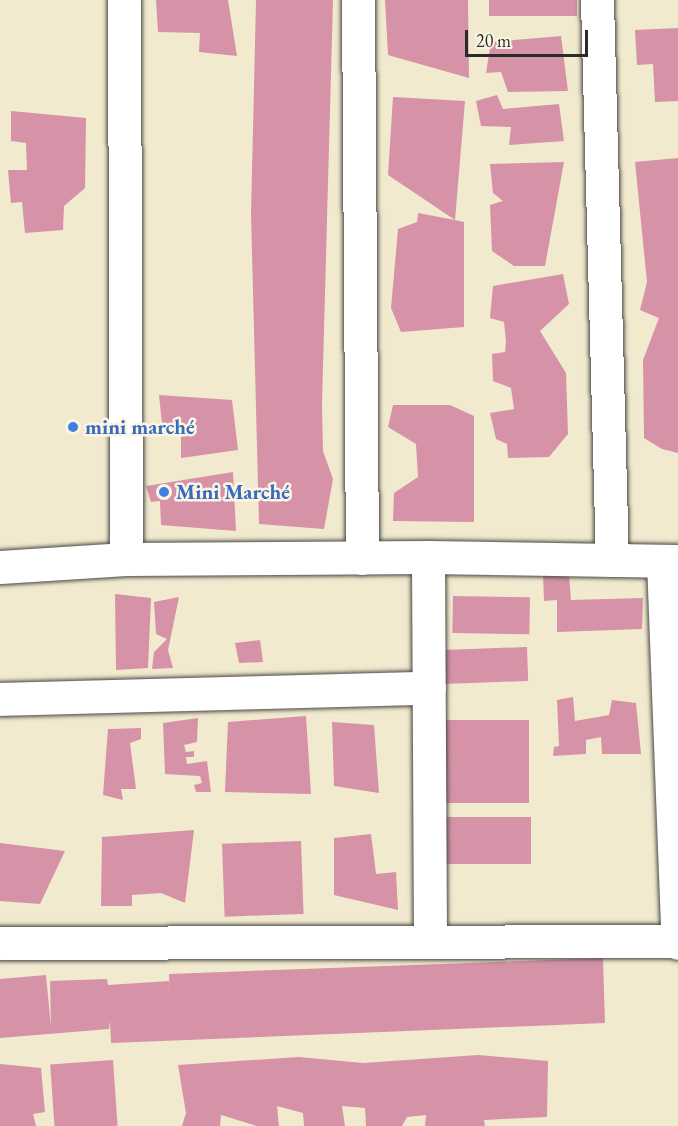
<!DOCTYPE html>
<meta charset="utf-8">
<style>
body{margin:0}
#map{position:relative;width:678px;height:1126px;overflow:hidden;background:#f1eacf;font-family:"EB Garamond",serif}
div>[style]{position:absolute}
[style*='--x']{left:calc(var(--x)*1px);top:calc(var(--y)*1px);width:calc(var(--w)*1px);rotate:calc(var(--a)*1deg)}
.building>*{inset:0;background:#d692a7;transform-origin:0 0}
.roads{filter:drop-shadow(0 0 2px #494844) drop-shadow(0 0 2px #494844)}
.minor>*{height:33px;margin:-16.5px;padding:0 16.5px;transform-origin:16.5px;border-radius:16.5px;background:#fff}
.dots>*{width:16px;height:16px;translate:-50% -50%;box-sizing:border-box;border:3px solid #fcf5e5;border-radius:50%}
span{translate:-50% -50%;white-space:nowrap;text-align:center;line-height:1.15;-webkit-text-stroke:5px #fcf5e5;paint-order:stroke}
.shop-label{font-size:21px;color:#366cbe;font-weight:700}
.left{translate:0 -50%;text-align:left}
.scale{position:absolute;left:465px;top:30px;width:123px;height:27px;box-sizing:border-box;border:3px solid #2b2b2b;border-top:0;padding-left:8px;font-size:18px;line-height:21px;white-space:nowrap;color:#2b2b2b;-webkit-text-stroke:4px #fcf5e5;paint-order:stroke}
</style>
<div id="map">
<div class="building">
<i style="clip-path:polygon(156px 0,228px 0,237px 56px,199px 52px,200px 33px,158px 32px)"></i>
<i style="clip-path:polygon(256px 0,333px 0,322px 404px,323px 451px,333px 479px,324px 529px,259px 524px,251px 214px)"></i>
<i style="clip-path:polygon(385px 0,468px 0,469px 78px,388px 55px)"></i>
<i style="left:489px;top:0;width:88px;height:16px"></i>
<i style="clip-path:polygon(678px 28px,678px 101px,655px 102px,653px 64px,637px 65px,635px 30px)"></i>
<i style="clip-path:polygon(561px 36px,568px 91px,508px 92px,501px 72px,486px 73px,491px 42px)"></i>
<i style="clip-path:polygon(497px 95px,503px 109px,559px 104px,564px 141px,509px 145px,511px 127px,481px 126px,476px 101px)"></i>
<i style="clip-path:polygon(393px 97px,465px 101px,455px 220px,464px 222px,464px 327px,401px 332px,391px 308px,398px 229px,417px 222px,418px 213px,455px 220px,388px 175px)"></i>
<i style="clip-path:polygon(11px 111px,86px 118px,85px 188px,64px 206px,63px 230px,25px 233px,22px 202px,11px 203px,8px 170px,27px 170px,26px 143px,11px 141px)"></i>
<i style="clip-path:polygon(678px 158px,678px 453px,662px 449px,644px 438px,643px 360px,659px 318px,640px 310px,647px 282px,635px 162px)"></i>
<i style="clip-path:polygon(564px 162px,545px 266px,514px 266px,492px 251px,490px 205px,503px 201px,493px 193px,490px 164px)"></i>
<i style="clip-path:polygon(563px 274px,569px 304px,540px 331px,566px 373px,568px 434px,549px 457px,508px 458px,507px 444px,496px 439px,490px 413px,514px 409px,511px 388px,493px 381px,492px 354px,505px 352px,506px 341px,504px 322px,490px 318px,493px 286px)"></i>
<i style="clip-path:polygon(159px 395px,232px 400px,238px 450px,181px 458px,181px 426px,162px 424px)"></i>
<i style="clip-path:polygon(393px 405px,450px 405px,474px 416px,474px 522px,393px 521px,394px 493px,418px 477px,416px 444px,388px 427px)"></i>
<i style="clip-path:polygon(233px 472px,236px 531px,161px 525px,160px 501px,151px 502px,146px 486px)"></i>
<i style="clip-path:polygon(543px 573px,569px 575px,571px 600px,643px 598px,642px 629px,557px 632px,557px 600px,544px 601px)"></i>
<i style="clip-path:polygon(115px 594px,151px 598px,148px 668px,116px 670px)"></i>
<i style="left:453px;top:596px;width:77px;height:37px;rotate:1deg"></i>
<i style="clip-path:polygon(179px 597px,168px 650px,173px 668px,152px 669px,154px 652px,167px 639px,156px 634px,154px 602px)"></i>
<i style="clip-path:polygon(260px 640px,263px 662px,239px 663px,235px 643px)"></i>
<i style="left:527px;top:647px;width:34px;height:84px;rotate:88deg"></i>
<i style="clip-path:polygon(573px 697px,575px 721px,609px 715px,612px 700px,636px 703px,641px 754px,602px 754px,601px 737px,586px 740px,586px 754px,553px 756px,554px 747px,559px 746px,557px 700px)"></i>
<i style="clip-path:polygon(306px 716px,311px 794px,225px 792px,228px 722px)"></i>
<i style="clip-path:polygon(198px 718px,197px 742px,184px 745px,186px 752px,194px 751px,194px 757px,186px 757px,187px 764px,207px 761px,211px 792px,196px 792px,194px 785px,202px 783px,200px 776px,165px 774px,163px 723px)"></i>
<i style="left:445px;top:720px;width:84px;height:83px"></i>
<i style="clip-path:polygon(332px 722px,374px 725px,379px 793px,334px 786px)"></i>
<i style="clip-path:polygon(141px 728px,141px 739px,130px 743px,136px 789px,121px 789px,123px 800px,103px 795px,108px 729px)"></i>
<i style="left:445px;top:817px;width:86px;height:47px"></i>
<i style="clip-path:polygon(194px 830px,185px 903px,161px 893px,132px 895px,132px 906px,101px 906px,102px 837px)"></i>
<i style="clip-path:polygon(371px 834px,376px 874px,396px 872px,398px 910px,334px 895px,334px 838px)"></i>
<i style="left:301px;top:841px;width:73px;height:79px;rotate:88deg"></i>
<i style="clip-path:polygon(0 843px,65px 851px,40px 904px,0 901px)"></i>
<i style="clip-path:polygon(603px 958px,605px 1023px,111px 1043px,110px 1021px,109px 1029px,0 1038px,0 979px,46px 975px,51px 1027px,50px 981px,107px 979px,108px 985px,169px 981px,170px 999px,169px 974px)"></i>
<i style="clip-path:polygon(478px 1055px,548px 1061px,547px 1117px,484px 1120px,485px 1126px,425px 1126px,426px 1115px,407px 1117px,402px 1126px,366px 1126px,365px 1108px,342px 1106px,345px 1126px,304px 1126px,303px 1113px,277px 1106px,279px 1126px,257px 1126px,221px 1115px,220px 1126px,182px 1126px,186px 1113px,178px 1065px,299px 1057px,363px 1063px)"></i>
<i style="left:113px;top:1060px;width:66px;height:63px;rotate:86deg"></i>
<i style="clip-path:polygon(0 1064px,41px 1068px,45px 1112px,33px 1114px,36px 1126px,0 1126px)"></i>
</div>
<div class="roads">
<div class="minor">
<i style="--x:124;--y:0;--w:559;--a:89.8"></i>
<i style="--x:358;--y:0;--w:558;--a:89.59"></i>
<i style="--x:597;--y:0;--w:560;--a:88.47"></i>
<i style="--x:428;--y:557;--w:385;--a:89.7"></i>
<i style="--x:663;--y:561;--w:382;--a:87.8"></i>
<i style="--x:0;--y:567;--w:126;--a:-3.6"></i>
<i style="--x:126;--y:559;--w:302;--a:-0.4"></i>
<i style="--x:428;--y:557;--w:250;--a:0.9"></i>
<i style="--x:0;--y:699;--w:429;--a:-1.5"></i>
<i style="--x:0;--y:943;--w:678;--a:-0.17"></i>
</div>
</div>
<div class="dots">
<i style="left:73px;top:427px;background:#3f7fe0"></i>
<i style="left:164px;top:492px;background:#3f7fe0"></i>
</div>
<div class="shop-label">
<span class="left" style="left:85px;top:427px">mini marché</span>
<span class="left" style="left:176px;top:492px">Mini Marché</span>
</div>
<div class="scale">20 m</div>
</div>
